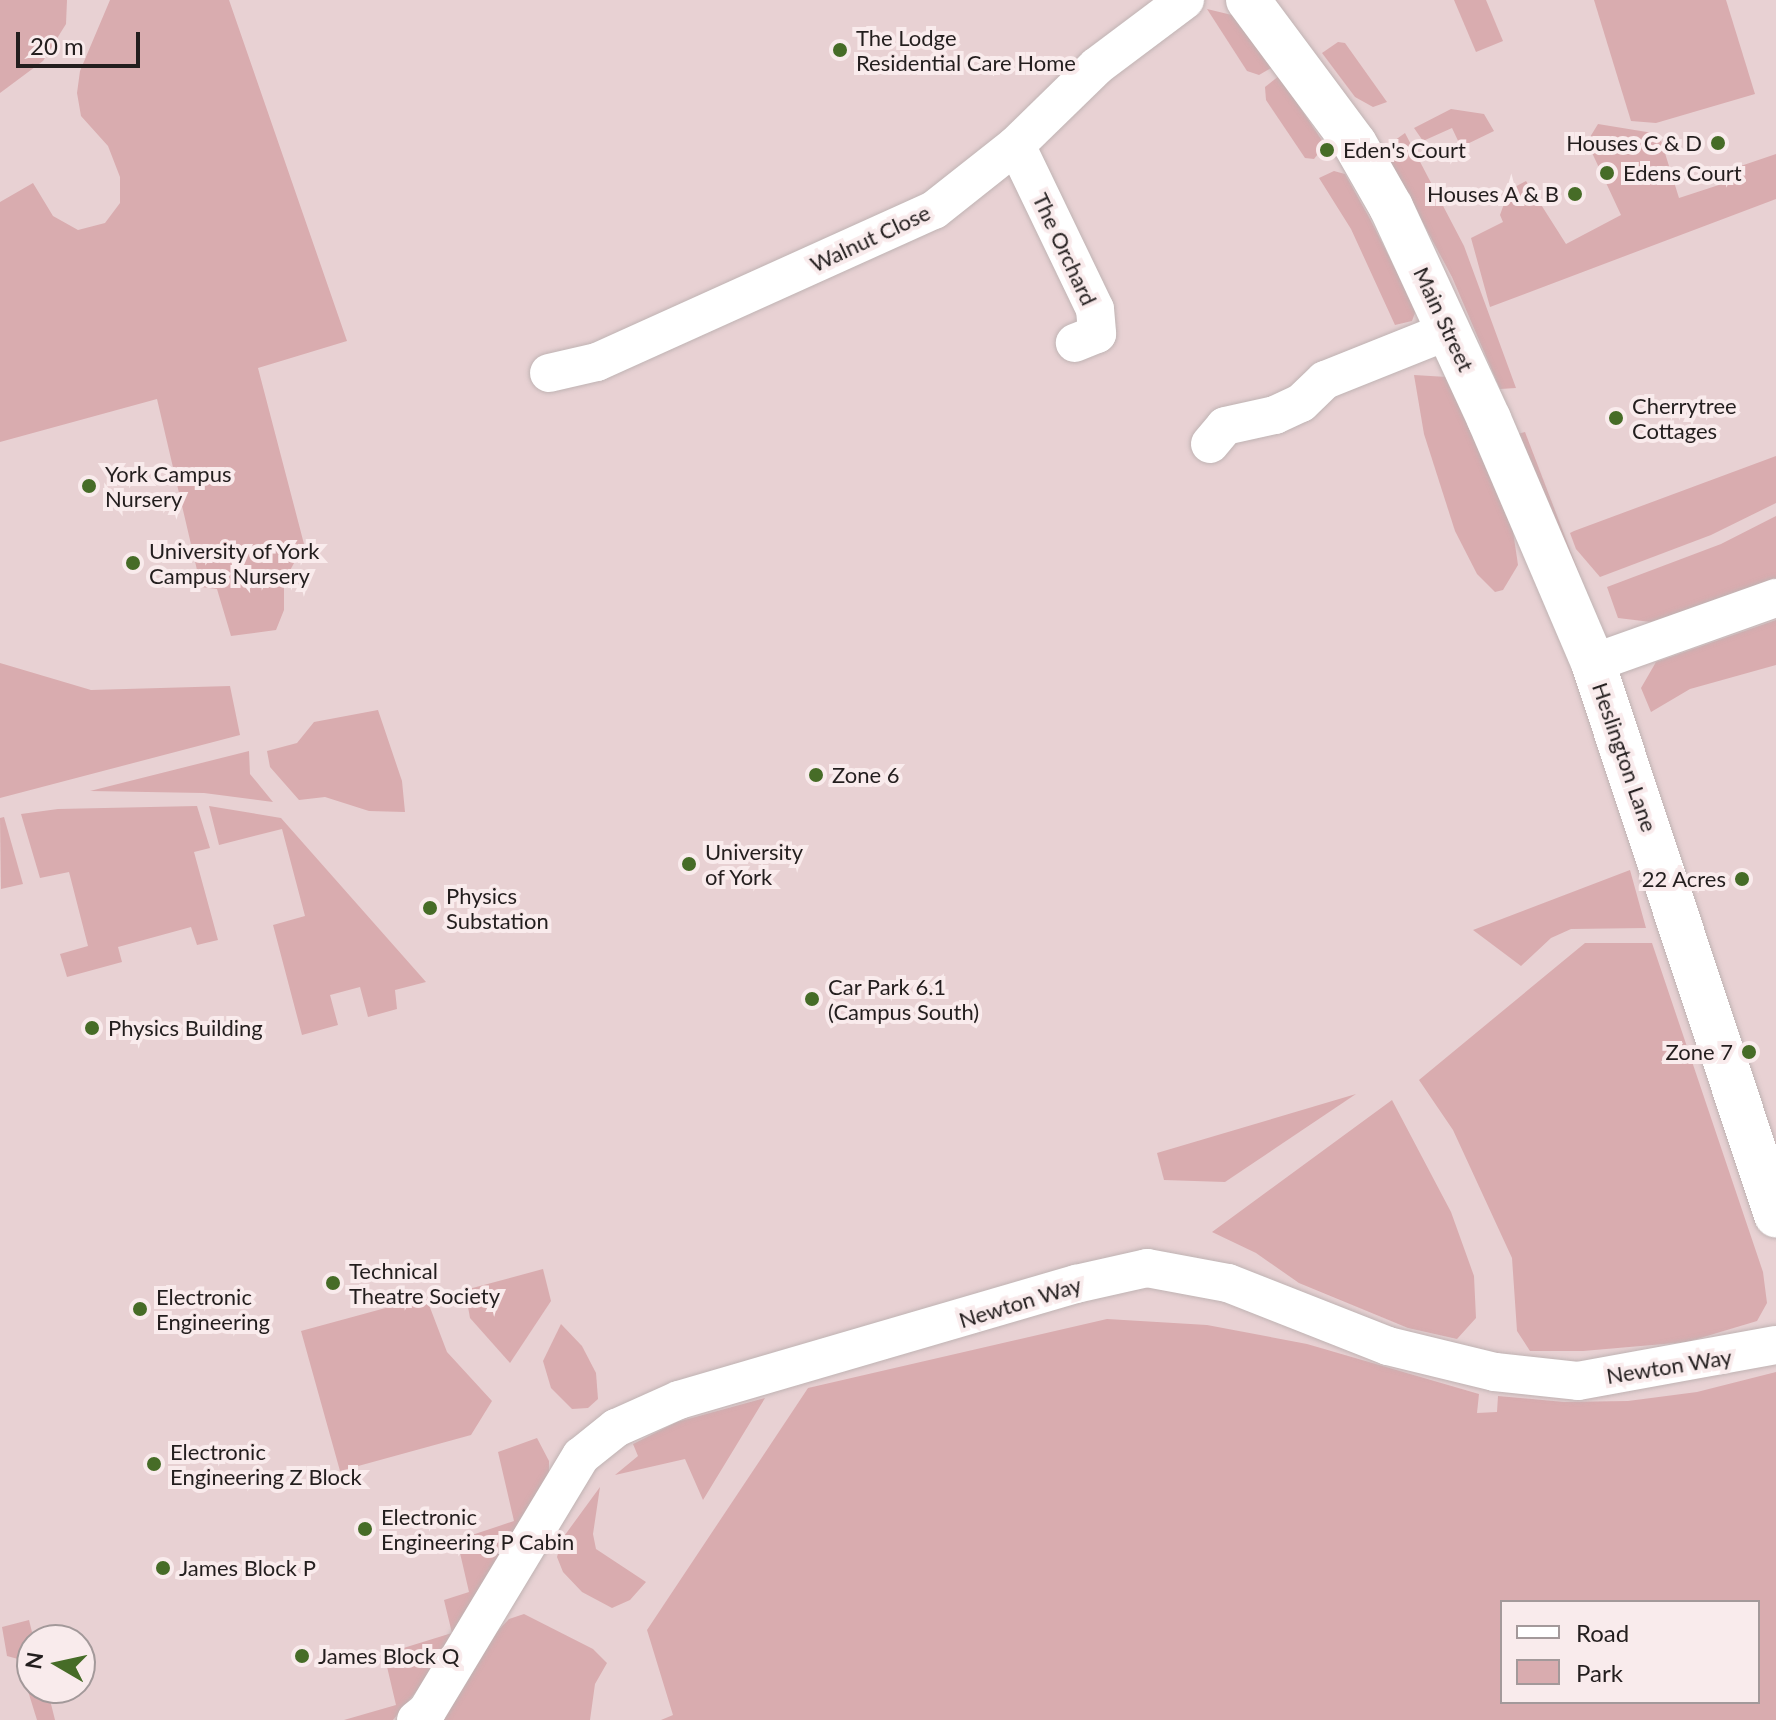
<!DOCTYPE html>
<style>
body{margin:0}
#map{position:relative;width:1776px;height:1720px;overflow:hidden;background:#ebdedf;font-family:Lato,sans-serif}
div>[style]{position:absolute}
[style*='--x']{left:calc(var(--x)*1px);top:calc(var(--y)*1px);width:calc(var(--w)*1px);rotate:calc(var(--a)*1deg)}
.built>*{inset:0;background:#e8d1d3}
.green>*{inset:0;background:#d9acaf}
.roads{filter:drop-shadow(0 0 2px #bfb3b3) drop-shadow(0 0 2px #bfb3b3)}
.street>*{height:38px;margin:-19px;padding:0 19px;transform-origin:19px;border-radius:19px;background:#fff}
.secondary>*{height:44px;margin:-22px;padding:0 22px;transform-origin:22px;border-radius:22px;background:#fff}
.dots>*{width:22px;height:22px;translate:-50% -50%;box-sizing:border-box;border:4px solid #f9ebec;border-radius:50%}
span{translate:-50% -50%;white-space:nowrap;text-align:center;line-height:1.15;-webkit-text-stroke:8px #f9ebec;paint-order:stroke}
.poi-label{font-size:22px;color:#231e1e}
.left{translate:0 -50%;text-align:left}
.right{translate:-100% -50%;text-align:right}
.street-label{font-size:22px;color:#231e1e}
.legend{position:absolute;left:1500px;top:1600px;width:260px;height:104px;box-sizing:border-box;background:#f9ebec;border:2px solid #a3999a;margin:0;padding:10px 14px;list-style:none;font-size:24px;color:#231e1e}
.legend li{display:flex;align-items:center;gap:16px;height:40px}
.legend b{width:40px;border:2px solid #a3999a}
.north{position:absolute;left:16px;top:1624px;width:80px;height:80px;box-sizing:border-box;background:#f9ebec;border:2px solid #a3999a;border-radius:50%;rotate:279deg;font-size:22px;font-weight:700;line-height:32px;text-align:center;color:#231e1e}
.north::after{content:'';display:block;margin:auto;width:28px;height:36px;background:#466c27;clip-path:polygon(50% 0,100% 100%,50% 72%,0 100%)}
.scale{position:absolute;left:16px;top:32px;width:124px;height:36px;box-sizing:border-box;border:4px solid #231e1e;border-top:0;padding-left:10px;font-size:24px;line-height:28px;white-space:nowrap;color:#231e1e;-webkit-text-stroke:6px #f9ebec;paint-order:stroke}
</style>
<div id="map">
<div class="built">
<i style="clip-path:polygon(evenodd,0 0,1776px 0,1776px 1720px,0 1720px,0 0,1502px 1602px,1758px 1602px,1758px 1702px,1502px 1702px,1502px 1602px,0 0,32px 1640px,80px 1640px,80px 1688px,32px 1688px,32px 1640px)"></i>
</div>
<div class="green">
<i style="clip-path:polygon(0 0,67px 0,66px 24px,43px 61px,0 93px)"></i>
<i style="clip-path:polygon(110px 0,229px 0,347px 341px,258px 368px,304px 544px,284px 582px,284px 610px,276px 630px,231px 636px,217px 589px,201px 587px,157px 399px,0 442px,0 202px,33px 183px,53px 216px,78px 230px,105px 223px,120px 203px,120px 177px,108px 146px,81px 116px,77px 93px,80px 71px)"></i>
<i style="clip-path:polygon(1454px 0,1486px 0,1503px 41px,1476px 52px)"></i>
<i style="clip-path:polygon(1594px 0,1726px 0,1755px 94px,1656px 123px,1631px 121px)"></i>
<i style="clip-path:polygon(1207px 9px,1236px 16px,1273px 67px,1259px 75px,1247px 71px)"></i>
<i style="clip-path:polygon(1338px 42px,1345px 43px,1387px 102px,1373px 107px,1355px 97px,1322px 53px)"></i>
<i style="clip-path:polygon(1279px 76px,1325px 145px,1314px 159px,1305px 158px,1266px 100px,1265px 87px)"></i>
<i style="clip-path:polygon(1451px 109px,1484px 114px,1494px 131px,1461px 147px,1452px 128px,1423px 141px,1414px 128px)"></i>
<i style="clip-path:polygon(1598px 124px,1659px 134px,1679px 198px,1728px 182px,1726px 171px,1776px 154px,1776px 199px,1490px 307px,1471px 238px,1503px 222px,1500px 215px,1509px 190px,1526px 181px,1566px 244px,1621px 215px,1587px 142px)"></i>
<i style="clip-path:polygon(1405px 133px,1464px 246px,1516px 388px,1500px 389px,1452px 277px,1390px 161px,1391px 143px)"></i>
<i style="clip-path:polygon(1334px 171px,1345px 174px,1370px 219px,1416px 310px,1412px 321px,1395px 325px,1351px 229px,1319px 178px)"></i>
<i style="clip-path:polygon(1414px 375px,1447px 377px,1513px 531px,1518px 565px,1503px 590px,1495px 592px,1477px 574px,1455px 531px,1424px 434px)"></i>
<i style="clip-path:polygon(1525px 432px,1582px 581px,1518px 434px)"></i>
<i style="clip-path:polygon(1776px 456px,1776px 503px,1711px 535px,1600px 577px,1576px 549px,1570px 533px,1574px 531px)"></i>
<i style="clip-path:polygon(1776px 516px,1776px 581px,1651px 622px,1618px 618px,1607px 587px,1721px 544px)"></i>
<i style="clip-path:polygon(1776px 620px,1776px 665px,1690px 689px,1651px 712px,1641px 688px,1656px 662px)"></i>
<i style="clip-path:polygon(0 663px,91px 690px,230px 686px,240px 735px,0 798px)"></i>
<i style="clip-path:polygon(378px 710px,402px 781px,405px 812px,369px 811px,325px 797px,299px 800px,270px 767px,267px 751px,297px 743px,314px 722px)"></i>
<i style="clip-path:polygon(249px 751px,250px 774px,273px 802px,204px 793px,90px 791px)"></i>
<i style="clip-path:polygon(197px 806px,210px 848px,194px 852px,218px 940px,197px 945px,191px 927px,118px 947px,122px 962px,67px 977px,60px 954px,88px 946px,69px 872px,40px 878px,21px 814px,58px 809px)"></i>
<i style="clip-path:polygon(209px 806px,281px 818px,426px 982px,395px 990px,397px 1009px,368px 1017px,360px 987px,330px 995px,338px 1025px,302px 1035px,273px 925px,305px 916px,282px 829px,219px 845px)"></i>
<i style="clip-path:polygon(4px 817px,23px 884px,1px 889px,0 818px)"></i>
<i style="clip-path:polygon(1630px 870px,1646px 928px,1571px 929px,1551px 938px,1521px 966px,1473px 930px)"></i>
<i style="clip-path:polygon(1585px 943px,1652px 943px,1763px 1272px,1767px 1303px,1757px 1321px,1687px 1342px,1583px 1351px,1530px 1351px,1517px 1331px,1512px 1258px,1453px 1130px,1419px 1080px)"></i>
<i style="clip-path:polygon(1356px 1094px,1225px 1182px,1164px 1180px,1157px 1153px)"></i>
<i style="clip-path:polygon(1392px 1100px,1451px 1212px,1474px 1276px,1476px 1318px,1457px 1339px,1408px 1328px,1299px 1283px,1256px 1253px,1212px 1232px)"></i>
<i style="clip-path:polygon(543px 1269px,551px 1301px,510px 1363px,470px 1318px,465px 1290px)"></i>
<i style="clip-path:polygon(426px 1297px,447px 1352px,492px 1401px,471px 1435px,340px 1471px,301px 1331px)"></i>
<i style="clip-path:polygon(evenodd,1107px 1319px,1207px 1325px,1307px 1344px,1479px 1394px,1477px 1413px,1497px 1412px,1498px 1396px,1564px 1402px,1628px 1401px,1697px 1392px,1776px 1372px,1776px 1720px,661px 1720px,673px 1715px,647px 1630px,808px 1388px,1107px 1319px,1502px 1602px,1758px 1602px,1758px 1702px,1502px 1702px,1502px 1602px)"></i>
<i style="clip-path:polygon(561px 1324px,582px 1346px,596px 1373px,598px 1399px,588px 1408px,572px 1409px,551px 1388px,543px 1361px)"></i>
<i style="clip-path:polygon(765px 1398px,703px 1500px,685px 1459px,615px 1475px,638px 1456px,633px 1444px,677px 1422px)"></i>
<i style="clip-path:polygon(537px 1438px,549px 1461px,549px 1474px,432px 1672px,393px 1720px,344px 1720px,396px 1705px,384px 1654px,452px 1633px,444px 1600px,469px 1592px,457px 1540px,514px 1521px,498px 1452px)"></i>
<i style="clip-path:polygon(600px 1487px,593px 1534px,596px 1549px,646px 1582px,630px 1600px,612px 1608px,582px 1592px,563px 1572px,557px 1557px,562px 1539px)"></i>
<i style="clip-path:polygon(524px 1614px,593px 1649px,607px 1663px,595px 1684px,590px 1720px,443px 1720px,492px 1637px,509px 1619px)"></i>
<i style="clip-path:polygon(29px 1620px,34px 1640px,32px 1688px,47px 1688px,55px 1720px,37px 1720px,18px 1659px,7px 1656px,2px 1627px)"></i>
</div>
<div class="roads">
<div class="street">
<i style="--x:1016;--y:145;--w:182;--a:64.3"></i>
<i style="--x:1095;--y:309;--w:25;--a:85"></i>
<i style="--x:1097;--y:334;--w:24;--a:158"></i>
<i style="--x:549;--y:373;--w:49;--a:-12.9"></i>
<i style="--x:597;--y:362;--w:370;--a:-24.3"></i>
<i style="--x:934;--y:210;--w:105;--a:-38.4"></i>
<i style="--x:1016;--y:145;--w:113;--a:-44.3"></i>
<i style="--x:1097;--y:66;--w:110;--a:-36.9"></i>
<i style="--x:1210;--y:444;--w:23;--a:-50"></i>
<i style="--x:1225;--y:426;--w:51;--a:-12.4"></i>
<i style="--x:1275;--y:415;--w:29;--a:-25"></i>
<i style="--x:1301;--y:403;--w:33;--a:-44"></i>
<i style="--x:1325;--y:380;--w:135;--a:-21.8"></i>
<i style="--x:1593;--y:663;--w:194;--a:-19.6"></i>
<i style="--x:416;--y:1720;--w:14;--a:-39"></i>
<i style="--x:427;--y:1711;--w:298;--a:-58.9"></i>
<i style="--x:581;--y:1456;--w:45;--a:-38.7"></i>
<i style="--x:616;--y:1428;--w:69;--a:-24"></i>
<i style="--x:679;--y:1400;--w:414;--a:-16.3"></i>
<i style="--x:1076;--y:1284;--w:73;--a:-12.7"></i>
<i style="--x:1147;--y:1268;--w:82;--a:10.5"></i>
<i style="--x:1228;--y:1283;--w:172;--a:21.5"></i>
<i style="--x:1388;--y:1346;--w:110;--a:13.7"></i>
<i style="--x:1495;--y:1372;--w:83;--a:6.2"></i>
<i style="--x:1578;--y:1381;--w:201;--a:-10.3"></i>
</div>
<div class="secondary">
<i style="--x:1248;--y:0;--w:179;--a:53.4"></i>
<i style="--x:1355;--y:144;--w:73;--a:60.3"></i>
<i style="--x:1391;--y:207;--w:234;--a:65.2"></i>
<i style="--x:1489;--y:419;--w:265;--a:66.9"></i>
<i style="--x:1593;--y:663;--w:582;--a:71.66"></i>
</div>
</div>
<div class="dots">
<i style="left:840px;top:50px;background:#466c27"></i>
<i style="left:1718px;top:143px;background:#466c27"></i>
<i style="left:1327px;top:150px;background:#466c27"></i>
<i style="left:1607px;top:173px;background:#466c27"></i>
<i style="left:1575px;top:194px;background:#466c27"></i>
<i style="left:1616px;top:418px;background:#466c27"></i>
<i style="left:89px;top:486px;background:#466c27"></i>
<i style="left:133px;top:563px;background:#466c27"></i>
<i style="left:816px;top:775px;background:#466c27"></i>
<i style="left:689px;top:864px;background:#466c27"></i>
<i style="left:1742px;top:879px;background:#466c27"></i>
<i style="left:430px;top:908px;background:#466c27"></i>
<i style="left:812px;top:999px;background:#466c27"></i>
<i style="left:92px;top:1028px;background:#466c27"></i>
<i style="left:1749px;top:1052px;background:#466c27"></i>
<i style="left:333px;top:1283px;background:#466c27"></i>
<i style="left:140px;top:1309px;background:#466c27"></i>
<i style="left:154px;top:1464px;background:#466c27"></i>
<i style="left:365px;top:1529px;background:#466c27"></i>
<i style="left:163px;top:1568px;background:#466c27"></i>
<i style="left:302px;top:1656px;background:#466c27"></i>
</div>
<div class="poi-label">
<span class="left" style="left:856px;top:50px">The Lodge<br>Residential Care Home</span>
<span class="right" style="left:1702px;top:143px">Houses C &amp; D</span>
<span class="left" style="left:1343px;top:150px">Eden's Court</span>
<span class="left" style="left:1623px;top:173px">Edens Court</span>
<span class="right" style="left:1559px;top:194px">Houses A &amp; B</span>
<span class="left" style="left:1632px;top:418px">Cherrytree<br>Cottages</span>
<span class="left" style="left:105px;top:486px">York Campus<br>Nursery</span>
<span class="left" style="left:149px;top:563px">University of York<br>Campus Nursery</span>
<span class="left" style="left:832px;top:775px">Zone 6</span>
<span class="left" style="left:705px;top:864px">University<br>of York</span>
<span class="right" style="left:1726px;top:879px">22 Acres</span>
<span class="left" style="left:446px;top:908px">Physics<br>Substation</span>
<span class="left" style="left:828px;top:999px">Car Park 6.1<br>(Campus South)</span>
<span class="left" style="left:108px;top:1028px">Physics Building</span>
<span class="right" style="left:1733px;top:1052px">Zone 7</span>
<span class="left" style="left:349px;top:1283px">Technical<br>Theatre Society</span>
<span class="left" style="left:156px;top:1309px">Electronic<br>Engineering</span>
<span class="left" style="left:170px;top:1464px">Electronic<br>Engineering Z Block</span>
<span class="left" style="left:381px;top:1529px">Electronic<br>Engineering P Cabin</span>
<span class="left" style="left:179px;top:1568px">James Block P</span>
<span class="left" style="left:318px;top:1656px">James Block Q</span>
</div>
<div class="street-label">
<span style="left:870px;top:238px;rotate:-25deg">Walnut Close</span>
<span style="left:1065px;top:249px;rotate:65deg">The Orchard</span>
<span style="left:1444px;top:319px;rotate:65deg">Main Street</span>
<span style="left:1625px;top:757px;rotate:71deg">Heslington Lane</span>
<span style="left:1020px;top:1302px;rotate:-17deg">Newton Way</span>
<span style="left:1669px;top:1366px;rotate:-9deg">Newton Way</span>
</div>
<ul class="legend">
<li><b style="height:10px;background:#fff"></b>Road</li>
<li><b style="height:22px;background:#d9acaf"></b>Park</li>
</ul>
<div class="north">N</div>
<div class="scale">20 m</div>
</div>
